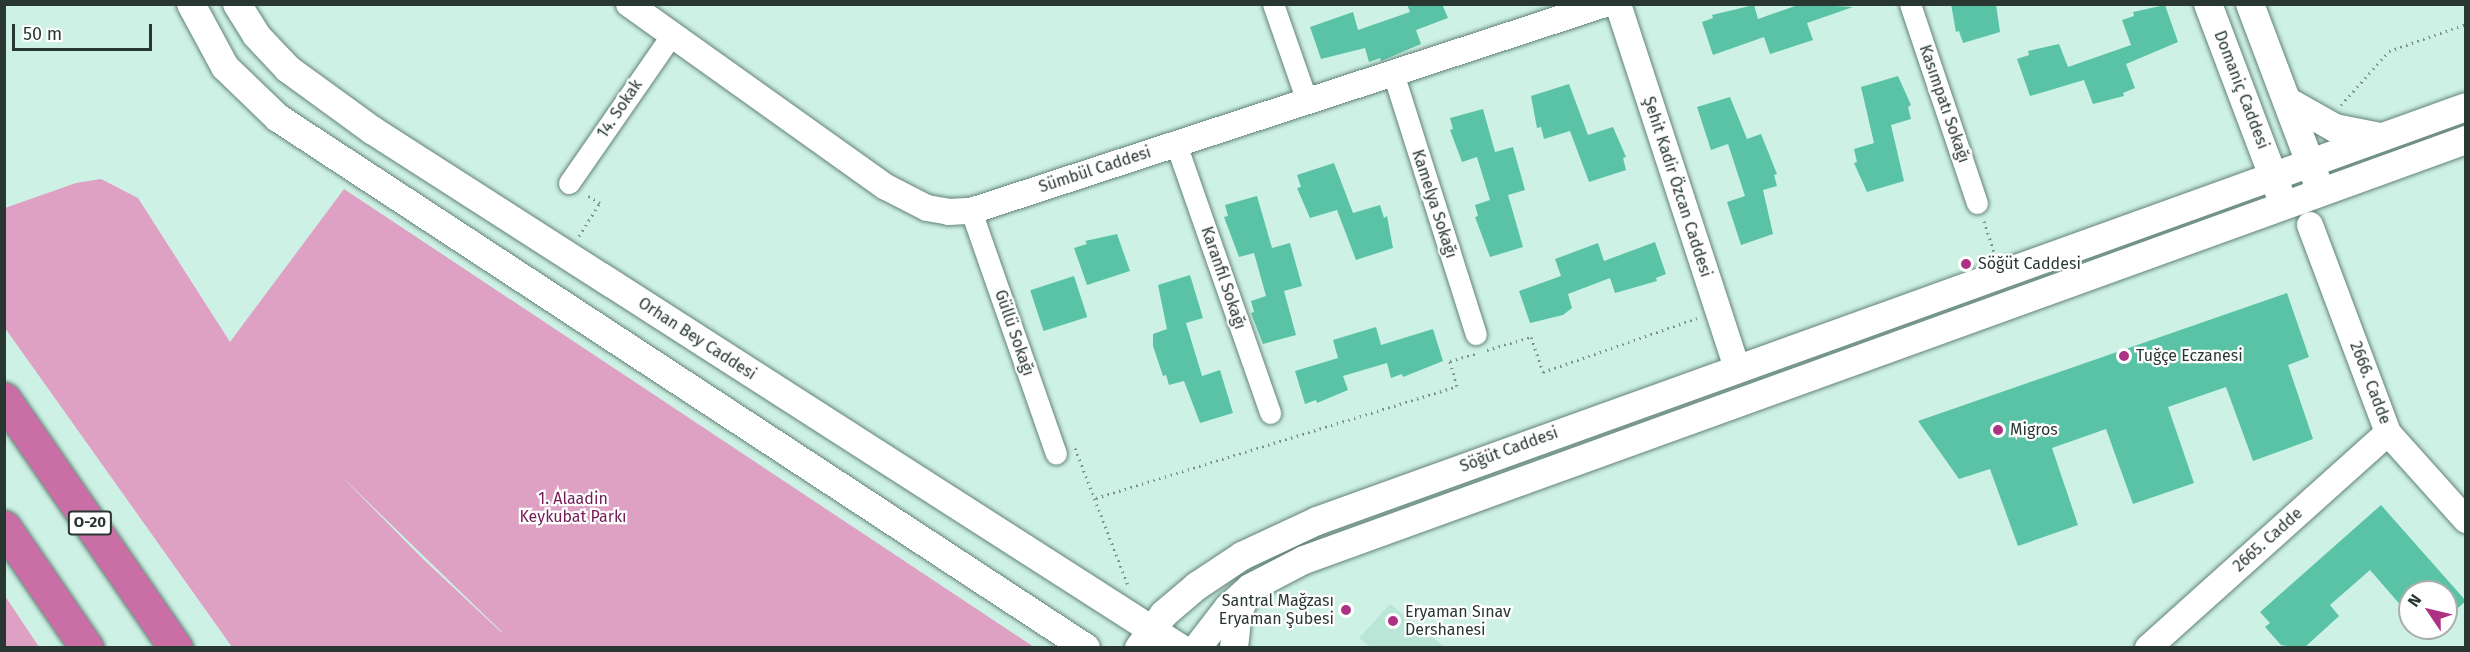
<!DOCTYPE html>
<meta charset="utf-8">
<style>
body{margin:0}
#map{position:relative;width:2470px;height:652px;overflow:hidden;background:#cef1e5;font-family:"Fira Sans",sans-serif}
div>[style]{position:absolute}
[style*='--x']{left:calc(var(--x)*1px);top:calc(var(--y)*1px);width:calc(var(--w)*1px);rotate:calc(var(--a)*1deg)}
.built>*{inset:0;background:#bae6d8}
.green>*{inset:0;background:#dea1c3}
.building>*{inset:0;background:#5ac3a6;transform-origin:0 0}
.path>*{height:3px;margin-top:-1.5px;transform-origin:0;background:repeating-linear-gradient(90deg,#7b948b 0 1.5px,transparent 0 6px)}
.roads{filter:drop-shadow(0 0 2px #628277) drop-shadow(0 0 2px #628277)}
.minor>*{height:21px;margin:-10.5px;padding:0 10.5px;transform-origin:10.5px;border-radius:10.5px;background:#fff}
.tertiary>*{height:26px;margin:-13px;padding:0 13px;transform-origin:13px;border-radius:13px;background:#fff}
.secondary>*{height:28px;margin:-14px;padding:0 14px;transform-origin:14px;border-radius:14px;background:#fff}
.motorway>*{height:33px;margin:-16.5px;padding:0 16.5px;transform-origin:16.5px;border-radius:16.5px;background:#ca6fa6}
.dots>*{width:16px;height:16px;translate:-50% -50%;box-sizing:border-box;border:3px solid #fff;border-radius:50%}
span{translate:-50% -50%;white-space:nowrap;text-align:center;line-height:1.15;-webkit-text-stroke:4.5px #fff;paint-order:stroke}
.shield-label span{padding:2px 4px;background:#fff;border:2px solid;border-radius:4px;-webkit-text-stroke-width:0}
.shield-label{font-size:15px;color:#293732;font-weight:700}
.street-label{font-size:16px;color:#293732}
.poi-label{font-size:16px;color:#293732}
.left{translate:0 -50%;text-align:left}
.right{translate:-100% -50%;text-align:right}
.park-label{font-size:16px;color:#731b56}
.frame{position:absolute;inset:0;border:6px solid #293732;pointer-events:none}
.north{position:absolute;left:2398px;top:580px;width:60px;height:60px;box-sizing:border-box;background:#fff;border:2px solid #a9afad;border-radius:50%;rotate:305deg;font-size:16px;font-weight:700;line-height:24px;text-align:center;color:#293732}
.north::after{content:'';display:block;margin:auto;width:21px;height:27px;background:#ae3284;clip-path:polygon(50% 0,100% 100%,50% 72%,0 100%)}
.scale{position:absolute;left:12px;top:24px;width:140px;height:27px;box-sizing:border-box;border:3px solid #293732;border-top:0;padding-left:8px;font-size:18px;line-height:21px;white-space:nowrap;color:#293732;-webkit-text-stroke:4px #fff;paint-order:stroke}
</style>
<div id="map">
<div class="built">
<i style="clip-path:polygon(1390px 604px,1445px 647px,1370px 647px,1359px 638px)"></i>
</div>
<div class="green">
<i style="clip-path:polygon(evenodd,101px 179px,138px 198px,230px 342px,344px 189px,1034px 647px,232px 647px,5px 328px,5px 208px,76px 183px,101px 179px,337px 472px,502px 632px,502px 633px,423px 559px,337px 472px)"></i>
<i style="clip-path:polygon(5px 596px,39px 647px,5px 647px)"></i>
</div>
<div class="building">
<i style="clip-path:polygon(1407px 4px,1442px 4px,1448px 18px,1416px 30px,1421px 44px,1381px 61px,1380px 58px,1369px 62px,1365px 48px,1321px 59px,1310px 27px,1353px 12px,1358px 30px,1410px 12px)"></i>
<i style="clip-path:polygon(1801px 4px,1853px 7px,1807px 23px,1813px 40px,1770px 54px,1764px 37px,1713px 55px,1702px 22px,1713px 18px,1712px 15px,1754px 5px,1758px 19px)"></i>
<i style="clip-path:polygon(1951px 4px,1996px 4px,2000px 32px,1963px 43px,1959px 31px,1956px 32px)"></i>
<i style="clip-path:polygon(2165px 5px,2178px 42px,2126px 64px,2135px 88px,2123px 93px,2124px 96px,2093px 104px,2084px 80px,2030px 96px,2017px 59px,2029px 55px,2028px 51px,2059px 44px,2068px 67px,2131px 45px,2122px 20px,2134px 16px,2133px 12px)"></i>
<i style="clip-path:polygon(1898px 76px,1911px 105px,1908px 107px,1911px 119px,1891px 125px,1904px 181px,1867px 192px,1854px 163px,1857px 162px,1854px 149px,1874px 143px,1861px 87px)"></i>
<i style="clip-path:polygon(1569px 84px,1588px 135px,1613px 127px,1626px 157px,1623px 158px,1626px 170px,1589px 182px,1570px 131px,1544px 139px,1541px 127px,1537px 128px,1531px 96px)"></i>
<i style="clip-path:polygon(1730px 97px,1747px 139px,1761px 134px,1777px 174px,1774px 175px,1777px 186px,1763px 190px,1773px 234px,1741px 245px,1727px 202px,1745px 196px,1728px 144px,1711px 150px,1697px 107px)"></i>
<i style="clip-path:polygon(1483px 109px,1495px 152px,1513px 147px,1525px 190px,1508px 195px,1523px 247px,1490px 257px,1475px 217px,1478px 216px,1475px 205px,1490px 200px,1477px 157px,1462px 162px,1450px 130px,1453px 129px,1450px 118px)"></i>
<i style="clip-path:polygon(1334px 163px,1353px 213px,1380px 205px,1384px 218px,1387px 216px,1393px 248px,1356px 260px,1337px 210px,1310px 218px,1297px 188px,1301px 187px,1297px 175px)"></i>
<i style="clip-path:polygon(1257px 196px,1272px 248px,1290px 243px,1302px 286px,1284px 291px,1296px 335px,1263px 344px,1251px 313px,1254px 312px,1251px 301px,1266px 296px,1254px 253px,1239px 257px,1224px 217px,1228px 216px,1225px 205px)"></i>
<i style="clip-path:polygon(1117px 234px,1130px 271px,1087px 285px,1074px 248px,1087px 244px,1085px 241px)"></i>
<i style="clip-path:polygon(1655px 242px,1666px 274px,1656px 278px,1657px 281px,1615px 293px,1610px 278px,1568px 294px,1572px 308px,1563px 315px,1530px 323px,1519px 291px,1561px 276px,1555px 259px,1598px 243px,1604px 261px)"></i>
<i style="clip-path:polygon(1190px 275px,1203px 318px,1186px 323px,1202px 376px,1220px 370px,1233px 413px,1200px 423px,1184px 381px,1169px 385px,1166px 375px,1163px 376px,1153px 346px,1153px 334px,1167px 329px,1158px 285px)"></i>
<i style="left:1074px;top:276px;width:43px;height:46px;rotate:72deg"></i>
<i style="clip-path:polygon(2287px 293px,2309px 357px,2288px 365px,2313px 439px,2253px 461px,2226px 387px,2168px 407px,2194px 483px,2133px 504px,2106px 429px,2052px 448px,2078px 525px,2018px 546px,1990px 469px,1959px 479px,1918px 421px)"></i>
<i style="clip-path:polygon(1376px 327px,1381px 345px,1433px 329px,1443px 361px,1403px 377px,1402px 374px,1391px 378px,1387px 363px,1343px 376px,1348px 390px,1317px 403px,1316px 400px,1305px 404px,1295px 371px,1338px 358px,1333px 340px)"></i>
<i style="clip-path:polygon(2381px 505px,2466px 601px,2446px 618px,2446px 592px,2410px 592px,2410px 616px,2370px 570px,2330px 605px,2339px 616px,2304px 648px,2281px 645px,2265px 627px,2270px 623px,2260px 612px)"></i>
</div>
<div class="path">
<i style="--x:2341;--y:105;--w:72;--a:-48.4"></i>
<i style="--x:2389;--y:51;--w:82;--a:-19.3"></i>
<i style="--x:1984;--y:221;--w:33;--a:72"></i>
<i style="--x:579;--y:236;--w:39;--a:-58"></i>
<i style="--x:600;--y:203;--w:17;--a:-149"></i>
<i style="--x:1487;--y:350;--w:46;--a:-16.5"></i>
<i style="--x:1531;--y:337;--w:37;--a:71"></i>
<i style="--x:1543;--y:372;--w:163;--a:-19.3"></i>
<i style="--x:1075;--y:448;--w:150;--a:68.9"></i>
<i style="--x:1096;--y:498;--w:378;--a:-17.2"></i>
<i style="--x:1457;--y:386;--w:26;--a:-106"></i>
<i style="--x:1450;--y:361;--w:26;--a:-16"></i>
</div>
<div class="roads">
<div class="minor">
<i style="--x:1273;--y:4;--w:103;--a:70.7"></i>
<i style="--x:1910;--y:4;--w:210;--a:71.4"></i>
<i style="--x:1393;--y:73;--w:274;--a:72.4"></i>
<i style="--x:1176;--y:144;--w:285;--a:70.7"></i>
<i style="--x:569;--y:183;--w:181;--a:-55.3"></i>
<i style="--x:971;--y:211;--w:257;--a:70.7"></i>
</div>
<div class="tertiary">
<i style="--x:629;--y:4;--w:315;--a:35.5"></i>
<i style="--x:886;--y:187;--w:46;--a:27.1"></i>
<i style="--x:927;--y:208;--w:22;--a:10"></i>
<i style="--x:949;--y:212;--w:22;--a:-3"></i>
<i style="--x:971;--y:211;--w:667;--a:-18.08"></i>
<i style="--x:1618;--y:4;--w:384;--a:71.9"></i>
<i style="--x:2310;--y:225;--w:222;--a:69.4"></i>
<i style="--x:2388;--y:433;--w:117;--a:48.1"></i>
<i style="--x:2148;--y:648;--w:322;--a:-41.9"></i>
</div>
<div class="secondary">
<i style="--x:191;--y:4;--w:72;--a:61.6"></i>
<i style="--x:225;--y:67;--w:74;--a:43.9"></i>
<i style="--x:278;--y:118;--w:966;--a:33.26"></i>
<i style="--x:237;--y:4;--w:36;--a:58"></i>
<i style="--x:256;--y:35;--w:47;--a:46.7"></i>
<i style="--x:288;--y:69;--w:104;--a:36"></i>
<i style="--x:372;--y:130;--w:960;--a:32.66"></i>
<i style="--x:2208;--y:4;--w:201;--a:69.3"></i>
<i style="--x:2250;--y:4;--w:187;--a:69.3"></i>
<i style="--x:2287;--y:101;--w:55;--a:29.4"></i>
<i style="--x:2335;--y:128;--w:46;--a:11.3"></i>
<i style="--x:1139;--y:648;--w:42;--a:-53.7"></i>
<i style="--x:1164;--y:614;--w:43;--a:-40.3"></i>
<i style="--x:1197;--y:586;--w:54;--a:-33.7"></i>
<i style="--x:1242;--y:556;--w:83;--a:-25"></i>
<i style="--x:1317;--y:521;--w:1221;--a:-19.81"></i>
<i style="--x:1197;--y:648;--w:51;--a:-52.2"></i>
<i style="--x:1228;--y:608;--w:30;--a:-42"></i>
<i style="--x:1250;--y:588;--w:61;--a:-27.4"></i>
<i style="--x:1304;--y:560;--w:1236;--a:-19.87"></i>
<i style="--x:1234;--y:648;--w:36;--a:-84"></i>
<i style="--x:1238;--y:612;--w:16;--a:-63"></i>
</div>
<div class="motorway">
<i style="--x:4;--y:399;--w:303;--a:55.4"></i>
<i style="--x:4;--y:527;--w:147;--a:55.6"></i>
</div>
</div>
<div class="dots">
<i style="left:1966px;top:264px;background:#ae3284"></i>
<i style="left:2124px;top:356px;background:#ae3284"></i>
<i style="left:1998px;top:430px;background:#ae3284"></i>
<i style="left:1346px;top:610px;background:#ae3284"></i>
<i style="left:1393px;top:621px;background:#ae3284"></i>
</div>
<div class="shield-label">
<span style="left:90px;top:523px">O-20</span>
</div>
<div class="street-label">
<span style="left:2241px;top:90px;rotate:69deg">Domaniç Caddesi</span>
<span style="left:1944px;top:104px;rotate:71deg">Kasımpatı Sokağı</span>
<span style="left:620px;top:109px;rotate:-56deg">14. Sokak</span>
<span style="left:1095px;top:170px;rotate:-18deg">Sümbül Caddesi</span>
<span style="left:1677px;top:187px;rotate:72deg">Şehit Kadir Özcan Caddesi</span>
<span style="left:1434px;top:204px;rotate:72deg">Kamelya Sokağı</span>
<span style="left:1223px;top:278px;rotate:71deg">Karanfil Sokağı</span>
<span style="left:1014px;top:333px;rotate:71deg">Güllü Sokağı</span>
<span style="left:697px;top:339px;rotate:33deg">Orhan Bey Caddesi</span>
<span style="left:2370px;top:383px;rotate:69deg">2666. Cadde</span>
<span style="left:1509px;top:450px;rotate:-20deg">Söğüt Caddesi</span>
<span style="left:2268px;top:540px;rotate:-42deg">2665. Cadde</span>
</div>
<div class="poi-label">
<span class="left" style="left:1978px;top:264px">Söğüt Caddesi</span>
<span class="left" style="left:2136px;top:356px">Tuğçe Eczanesi</span>
<span class="left" style="left:2010px;top:430px">Migros</span>
<span class="right" style="left:1334px;top:610px">Santral Mağzası<br>Eryaman Şubesi</span>
<span class="left" style="left:1405px;top:621px">Eryaman Sınav<br>Dershanesi</span>
</div>
<div class="park-label">
<span style="left:573px;top:508px">1. Alaadin<br>Keykubat Parkı</span>
</div>
<div class="frame"></div>
<div class="north">N</div>
<div class="scale">50 m</div>
</div>
